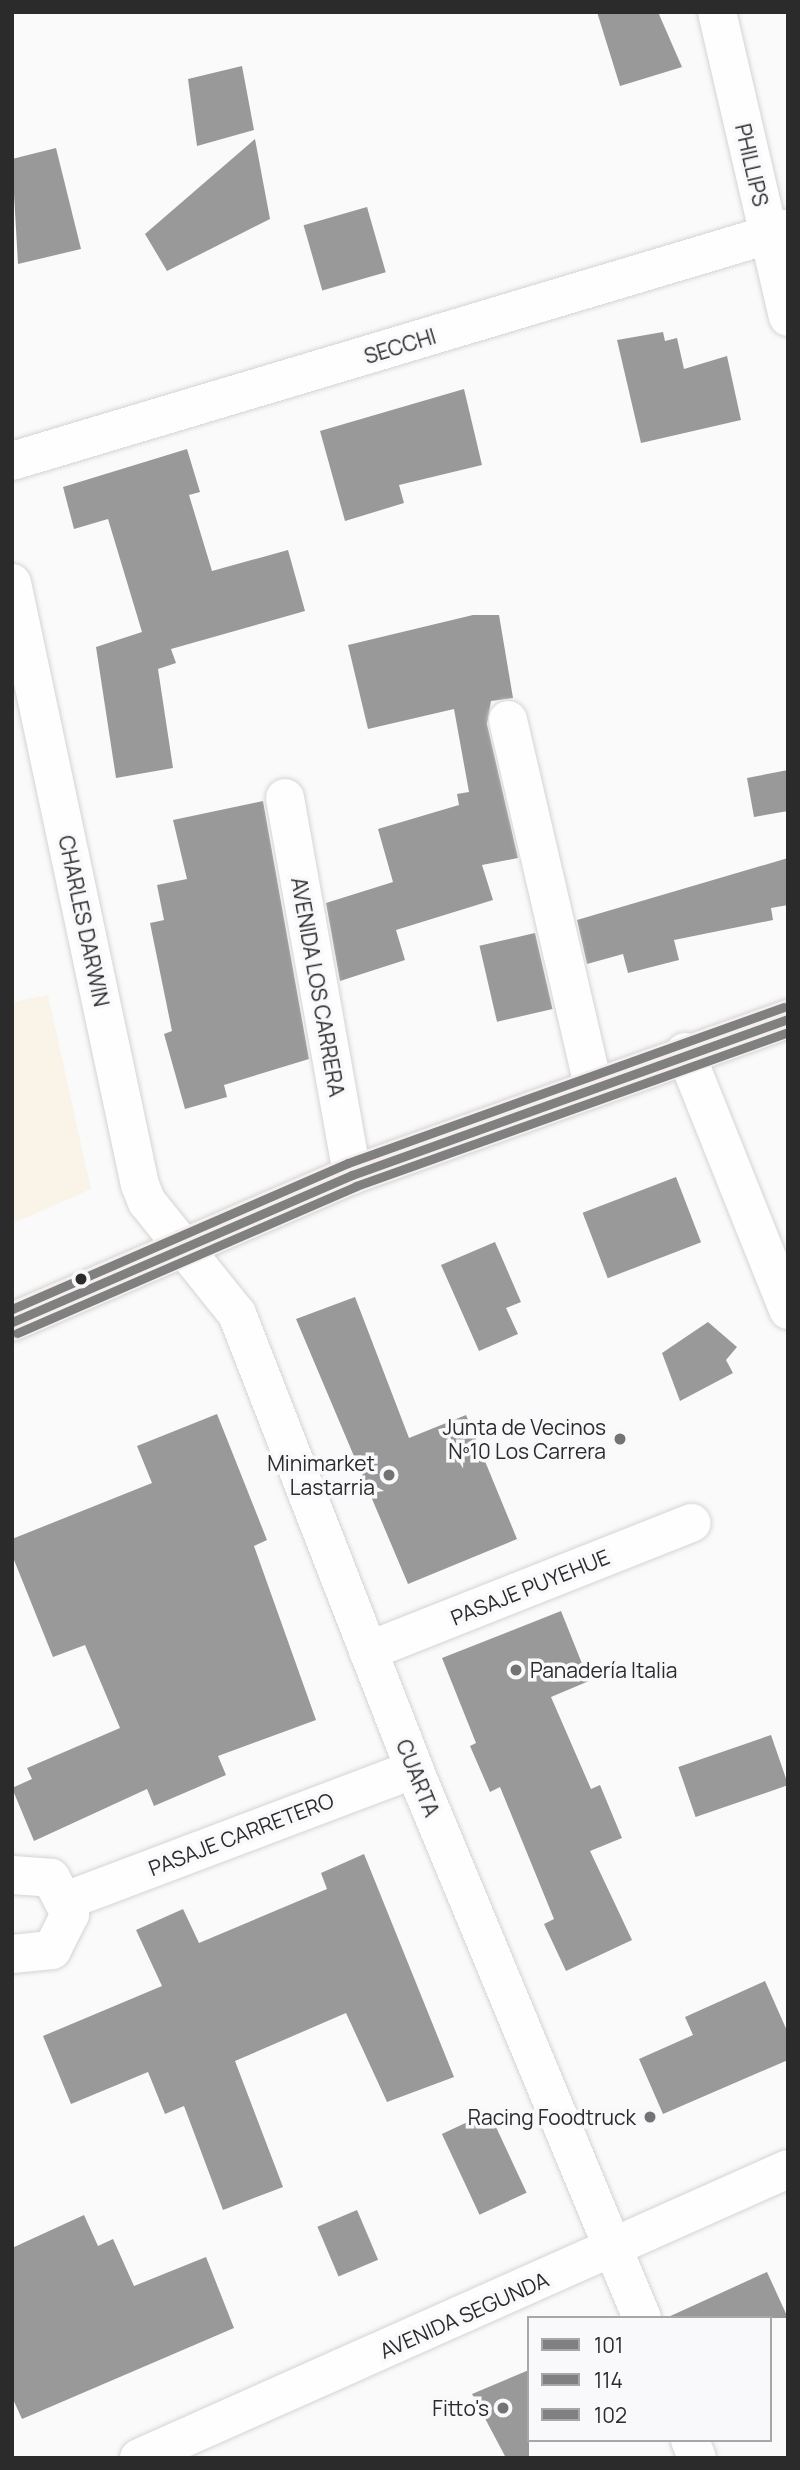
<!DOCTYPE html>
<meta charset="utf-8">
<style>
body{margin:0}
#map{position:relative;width:800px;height:2470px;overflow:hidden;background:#fafafb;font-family:Manrope,sans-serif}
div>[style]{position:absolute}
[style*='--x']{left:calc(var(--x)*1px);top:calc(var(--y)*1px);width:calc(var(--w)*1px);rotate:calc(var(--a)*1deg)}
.education>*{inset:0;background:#faf3e8}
.building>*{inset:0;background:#99999a;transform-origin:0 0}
.roads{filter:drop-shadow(0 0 2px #d4d4d4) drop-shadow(0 0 2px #d4d4d4)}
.minor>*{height:38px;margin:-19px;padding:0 19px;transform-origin:19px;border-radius:19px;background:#fefefe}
.major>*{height:38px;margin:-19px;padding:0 19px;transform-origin:19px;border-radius:19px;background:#f5f0ed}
.bus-1>*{height:9px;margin:-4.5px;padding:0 4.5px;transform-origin:4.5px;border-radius:4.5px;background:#808080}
.bus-2>*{height:9px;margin:-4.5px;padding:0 4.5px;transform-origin:4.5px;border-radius:4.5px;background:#808080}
.bus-3>*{height:9px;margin:-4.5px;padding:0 4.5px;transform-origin:4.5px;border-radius:4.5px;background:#808080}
.dots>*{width:19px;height:19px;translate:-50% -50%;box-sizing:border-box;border:4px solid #f9f9fc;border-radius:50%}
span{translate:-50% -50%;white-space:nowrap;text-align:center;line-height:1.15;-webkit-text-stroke:7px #f9f9fc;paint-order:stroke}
.street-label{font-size:21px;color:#2b2b2c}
.poi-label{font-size:21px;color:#2b2b2c}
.right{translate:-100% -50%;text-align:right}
.left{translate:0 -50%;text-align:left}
.frame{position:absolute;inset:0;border:14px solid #2b2b2c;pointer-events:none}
.legend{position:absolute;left:527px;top:2316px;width:245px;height:126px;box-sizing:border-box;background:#f9f9fc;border:2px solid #a7a7a9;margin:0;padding:9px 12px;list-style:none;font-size:21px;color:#2b2b2c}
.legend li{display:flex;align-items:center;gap:14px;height:35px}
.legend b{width:35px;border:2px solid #a7a7a9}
</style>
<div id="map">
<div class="education">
<i style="clip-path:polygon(48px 995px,91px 1189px,12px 1224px,12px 1002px)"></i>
</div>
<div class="building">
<i style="clip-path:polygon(597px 12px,658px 12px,682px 67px,620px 86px)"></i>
<i style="clip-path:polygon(242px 66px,254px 130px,197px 146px,188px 79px)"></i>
<i style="clip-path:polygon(255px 139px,270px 219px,167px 271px,145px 234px)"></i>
<i style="clip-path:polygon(56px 148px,81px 249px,18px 264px,12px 159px)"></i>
<i style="left:367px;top:207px;width:68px;height:66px;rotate:74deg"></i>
<i style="clip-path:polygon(663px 332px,665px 341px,677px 338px,684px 369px,727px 356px,741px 420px,641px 443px,617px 340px)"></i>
<i style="clip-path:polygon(464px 389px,482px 465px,399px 485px,404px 503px,345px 521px,320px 431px)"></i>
<i style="clip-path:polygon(187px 449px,200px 492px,189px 495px,212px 571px,288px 550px,305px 611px,171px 649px,176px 663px,158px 669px,173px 768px,116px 778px,96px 647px,142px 632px,108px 519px,74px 529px,63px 487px)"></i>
<i style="clip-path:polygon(473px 615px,499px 615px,513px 698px,491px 701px,487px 724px,518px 858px,482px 865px,493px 900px,396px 930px,405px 960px,340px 981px,326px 903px,393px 882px,378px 829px,459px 805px,457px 794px,469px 792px,454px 709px,368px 729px,348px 645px)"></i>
<i style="clip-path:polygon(788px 770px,788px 811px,754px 817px,747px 778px)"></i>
<i style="clip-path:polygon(263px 801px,309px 1059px,224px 1085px,227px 1097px,185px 1109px,164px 1034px,172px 1031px,150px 923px,164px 920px,157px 885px,187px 879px,173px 820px)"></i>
<i style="clip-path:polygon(788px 858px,788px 905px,771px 908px,773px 920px,674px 940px,679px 960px,628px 973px,623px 954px,587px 964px,577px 920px)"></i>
<i style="left:535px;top:933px;width:78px;height:57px;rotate:77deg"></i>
<i style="left:676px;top:1177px;width:70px;height:100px;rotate:69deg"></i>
<i style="clip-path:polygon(495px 1242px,521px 1302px,506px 1308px,518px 1334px,479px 1351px,441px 1265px)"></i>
<i style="clip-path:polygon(355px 1297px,409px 1438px,466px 1415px,517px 1539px,408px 1584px,296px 1319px)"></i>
<i style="clip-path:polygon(708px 1322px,737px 1347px,726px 1360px,733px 1373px,680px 1401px,662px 1353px)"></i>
<i style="clip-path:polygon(217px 1414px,267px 1540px,254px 1546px,316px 1720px,218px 1756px,226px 1775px,154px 1806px,147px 1789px,34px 1841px,12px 1788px,32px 1779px,27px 1768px,120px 1728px,85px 1645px,53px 1657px,12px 1555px,12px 1539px,152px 1483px,137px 1446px)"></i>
<i style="clip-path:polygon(561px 1611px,589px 1681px,551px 1697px,591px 1789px,600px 1785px,622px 1838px,590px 1851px,632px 1940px,566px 1971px,544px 1924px,554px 1919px,500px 1787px,490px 1792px,470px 1746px,476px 1743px,442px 1658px)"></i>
<i style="left:771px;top:1735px;width:53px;height:98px;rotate:71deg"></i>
<i style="clip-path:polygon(364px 1854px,454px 2077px,387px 2102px,346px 2013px,235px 2061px,283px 2187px,223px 2210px,184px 2106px,165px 2114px,148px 2072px,71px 2104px,43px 2036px,162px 1986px,136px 1930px,183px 1909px,199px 1943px,327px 1889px,321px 1873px)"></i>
<i style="clip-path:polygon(765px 1981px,788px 2033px,788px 2060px,663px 2114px,639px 2059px,693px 2035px,685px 2017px)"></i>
<i style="left:489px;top:2112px;width:89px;height:52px;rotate:65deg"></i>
<i style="left:357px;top:2210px;width:54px;height:43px;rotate:67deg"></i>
<i style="clip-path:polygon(84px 2215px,98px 2246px,113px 2239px,134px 2286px,206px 2257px,234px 2328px,22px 2419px,12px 2397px,12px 2248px)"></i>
<i style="clip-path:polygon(767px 2272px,788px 2318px,666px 2318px)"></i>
<i style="clip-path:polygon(529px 2370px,529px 2458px,506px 2458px,472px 2394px)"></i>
</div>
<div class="roads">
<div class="minor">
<i style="--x:717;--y:12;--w:313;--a:76.9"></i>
<i style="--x:12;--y:461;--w:810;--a:-16.65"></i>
<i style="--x:12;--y:583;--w:615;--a:78"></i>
<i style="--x:140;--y:1185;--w:18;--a:68"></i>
<i style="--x:147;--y:1202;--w:144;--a:51.2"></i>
<i style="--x:237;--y:1314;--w:488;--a:68.7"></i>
<i style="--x:414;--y:1769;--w:594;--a:67.45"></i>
<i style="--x:508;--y:720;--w:376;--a:76.9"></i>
<i style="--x:285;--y:798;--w:383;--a:79.9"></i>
<i style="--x:685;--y:1052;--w:278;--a:68.2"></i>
<i style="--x:368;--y:1651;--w:348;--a:-21.6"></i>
<i style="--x:12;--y:1875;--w:39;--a:4"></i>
<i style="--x:51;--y:1878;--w:41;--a:62.2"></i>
<i style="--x:70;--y:1914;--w:40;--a:116.6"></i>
<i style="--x:52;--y:1950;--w:40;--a:174.3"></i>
<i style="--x:68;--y:1900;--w:370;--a:-20.7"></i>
<i style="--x:690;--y:2440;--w:19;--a:69"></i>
<i style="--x:139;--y:2458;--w:710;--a:-24"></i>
</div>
<div class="major">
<i style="--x:12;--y:1322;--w:370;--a:-23.4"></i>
<i style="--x:352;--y:1175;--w:463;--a:-19.7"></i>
</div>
</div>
<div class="bus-1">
<i style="--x:12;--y:1322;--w:370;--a:-23.4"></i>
<i style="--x:352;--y:1175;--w:463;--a:-19.7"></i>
</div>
<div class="bus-2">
<i style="--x:17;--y:1333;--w:369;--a:-23.4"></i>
<i style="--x:356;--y:1186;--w:459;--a:-19.6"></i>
</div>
<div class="bus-3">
<i style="--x:12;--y:1309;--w:366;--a:-23.5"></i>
<i style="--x:348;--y:1163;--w:463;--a:-19.7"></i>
</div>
<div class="dots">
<i style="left:81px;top:1279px;background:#2b2b2c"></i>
<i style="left:620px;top:1439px;background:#737374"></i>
<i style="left:389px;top:1475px;background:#737374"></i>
<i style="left:516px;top:1670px;background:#737374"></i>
<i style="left:650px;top:2117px;background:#737374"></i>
<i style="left:503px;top:2408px;background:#737374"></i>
</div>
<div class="street-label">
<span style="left:752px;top:165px;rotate:77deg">PHILLIPS</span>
<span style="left:400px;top:346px;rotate:-17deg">SECCHI</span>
<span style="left:84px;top:921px;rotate:78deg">CHARLES DARWIN</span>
<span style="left:318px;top:987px;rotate:80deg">AVENIDA LOS CARRERA</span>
<span style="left:530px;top:1587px;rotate:-22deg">PASAJE PUYEHUE</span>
<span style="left:418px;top:1778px;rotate:68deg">CUARTA</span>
<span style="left:241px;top:1834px;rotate:-21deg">PASAJE CARRETERO</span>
<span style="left:464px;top:2315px;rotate:-24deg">AVENIDA SEGUNDA</span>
</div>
<div class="poi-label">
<span class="right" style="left:606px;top:1439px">Junta de Vecinos<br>Nº10 Los Carrera</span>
<span class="right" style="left:375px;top:1475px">Minimarket<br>Lastarria</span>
<span class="left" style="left:530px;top:1670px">Panadería Italia</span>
<span class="right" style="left:636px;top:2117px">Racing Foodtruck</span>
<span class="right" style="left:489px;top:2408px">Fitto's</span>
</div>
<div class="frame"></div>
<ul class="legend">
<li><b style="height:9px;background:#808080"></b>101</li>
<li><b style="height:9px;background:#808080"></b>114</li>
<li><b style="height:9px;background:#808080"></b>102</li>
</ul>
</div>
